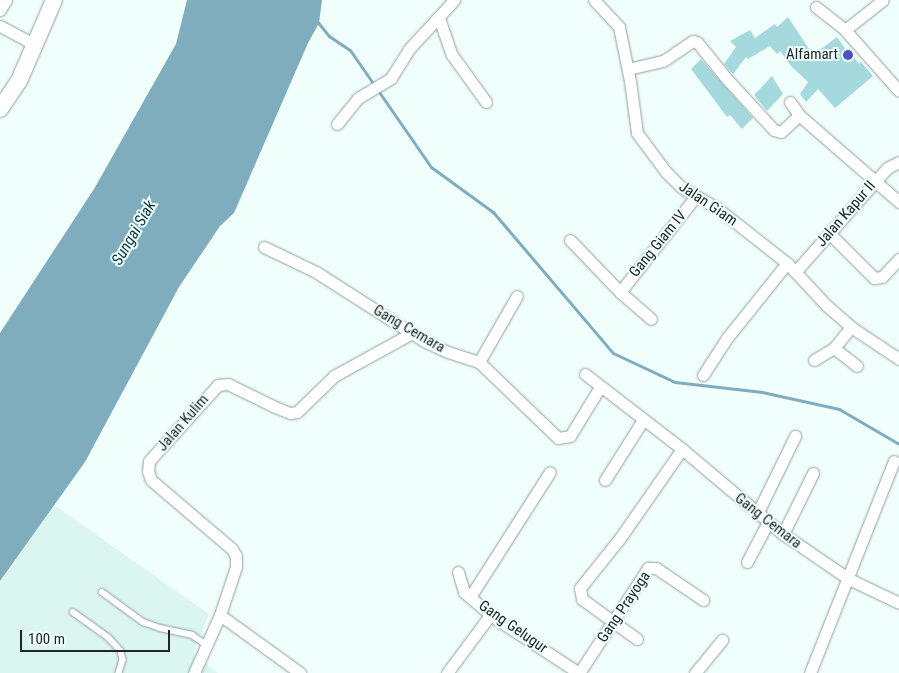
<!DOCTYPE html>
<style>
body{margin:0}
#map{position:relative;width:899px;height:673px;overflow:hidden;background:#f1fffc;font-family:"Roboto Condensed",sans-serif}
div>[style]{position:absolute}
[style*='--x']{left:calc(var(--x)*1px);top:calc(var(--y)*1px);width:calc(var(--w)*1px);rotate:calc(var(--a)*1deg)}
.built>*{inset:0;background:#dbf5f0}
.water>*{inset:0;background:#80adbd}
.stream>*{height:3px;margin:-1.5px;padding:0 1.5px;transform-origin:1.5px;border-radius:1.5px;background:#80adbd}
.building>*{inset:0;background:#a6d9dd}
.roads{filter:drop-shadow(0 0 1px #8f9f9c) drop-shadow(0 0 1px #8f9f9c)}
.lane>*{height:5.5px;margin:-2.75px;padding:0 2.75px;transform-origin:2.75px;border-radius:2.75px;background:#fff}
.street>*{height:11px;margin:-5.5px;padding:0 5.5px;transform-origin:5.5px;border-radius:5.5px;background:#fff}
.secondary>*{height:16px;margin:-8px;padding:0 8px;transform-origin:8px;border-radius:8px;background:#fff}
.dots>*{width:14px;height:14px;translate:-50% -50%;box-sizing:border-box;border:2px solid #f1fffc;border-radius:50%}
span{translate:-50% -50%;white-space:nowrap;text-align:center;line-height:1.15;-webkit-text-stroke:4px #f1fffc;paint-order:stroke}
.poi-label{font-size:15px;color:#212725}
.right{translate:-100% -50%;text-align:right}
.street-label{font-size:15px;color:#212725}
.water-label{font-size:16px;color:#0b3642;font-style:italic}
.scale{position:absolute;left:20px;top:630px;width:150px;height:22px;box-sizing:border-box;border:2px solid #212725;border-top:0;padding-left:6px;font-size:15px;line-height:18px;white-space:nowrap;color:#212725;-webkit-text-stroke:4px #f1fffc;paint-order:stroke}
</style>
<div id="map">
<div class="built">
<i style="clip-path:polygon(54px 505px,209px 614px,193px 653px,218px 673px,0 673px,0 581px)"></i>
</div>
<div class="water">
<i style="clip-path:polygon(187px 0,322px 0,319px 23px,308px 43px,234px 213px,220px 226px,179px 287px,85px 462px,0 581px,0 333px,94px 189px,176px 44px)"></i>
</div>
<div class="stream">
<i style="--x:316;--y:20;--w:21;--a:51"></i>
<i style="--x:329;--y:36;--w:25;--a:34"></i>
<i style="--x:350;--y:50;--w:142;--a:55.3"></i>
<i style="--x:431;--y:167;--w:77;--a:36"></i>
<i style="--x:493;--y:212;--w:185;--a:49.6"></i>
<i style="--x:613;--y:353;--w:68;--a:25.1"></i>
<i style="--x:675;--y:382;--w:88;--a:6.6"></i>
<i style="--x:762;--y:392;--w:79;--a:12.4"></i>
<i style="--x:839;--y:409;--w:69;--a:30.3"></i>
</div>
<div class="building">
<i style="clip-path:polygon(788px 17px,813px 55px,837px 37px,847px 51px,848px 49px,859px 64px,861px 62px,873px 76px,835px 108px,818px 89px,806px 102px,800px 94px,808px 82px,791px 66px,780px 51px,777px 54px,770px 46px,748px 59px,746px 57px,733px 74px,724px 64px,736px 47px,730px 41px,750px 30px,755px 38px,775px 24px,777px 27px)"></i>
<i style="clip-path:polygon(701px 59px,753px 118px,742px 129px,730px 115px,727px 117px,691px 69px)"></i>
<i style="clip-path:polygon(772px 76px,783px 94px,767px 111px,754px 95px)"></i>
</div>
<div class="roads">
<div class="lane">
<i style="--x:102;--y:592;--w:51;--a:36.2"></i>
<i style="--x:143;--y:622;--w:18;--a:19"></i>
<i style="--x:160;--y:628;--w:33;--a:12"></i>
<i style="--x:192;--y:635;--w:18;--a:34"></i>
<i style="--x:73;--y:612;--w:43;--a:35.5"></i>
<i style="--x:108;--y:637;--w:19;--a:47"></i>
<i style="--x:121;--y:651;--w:9;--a:77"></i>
<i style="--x:123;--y:660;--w:14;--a:107"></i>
</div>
<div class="street">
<i style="--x:594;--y:0;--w:37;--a:47"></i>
<i style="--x:619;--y:27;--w:55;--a:78.5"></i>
<i style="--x:630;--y:81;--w:52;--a:82.3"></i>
<i style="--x:637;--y:133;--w:49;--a:53.4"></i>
<i style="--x:666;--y:172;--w:21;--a:45"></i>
<i style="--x:681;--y:187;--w:42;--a:30.3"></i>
<i style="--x:717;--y:208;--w:89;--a:38.2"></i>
<i style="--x:787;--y:263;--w:57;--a:47.1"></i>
<i style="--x:826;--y:305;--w:33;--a:41"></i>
<i style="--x:851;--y:327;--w:58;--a:33.7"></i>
<i style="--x:816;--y:7;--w:37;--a:38"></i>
<i style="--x:845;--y:30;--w:81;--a:48.5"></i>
<i style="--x:0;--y:10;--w:12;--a:-59"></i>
<i style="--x:439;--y:18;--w:39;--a:71"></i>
<i style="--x:452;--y:55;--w:58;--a:54.1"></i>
<i style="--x:0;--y:26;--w:40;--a:28"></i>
<i style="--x:845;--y:30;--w:48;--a:-38.3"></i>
<i style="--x:628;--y:69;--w:36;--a:-13"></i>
<i style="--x:663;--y:61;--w:36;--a:-34"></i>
<i style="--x:693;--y:41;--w:4;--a:14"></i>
<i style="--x:697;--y:42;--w:46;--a:51.1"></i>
<i style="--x:726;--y:78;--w:71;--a:47.3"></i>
<i style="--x:774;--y:130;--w:7;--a:16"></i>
<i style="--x:781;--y:132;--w:25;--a:-43"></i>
<i style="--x:790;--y:102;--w:16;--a:55"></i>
<i style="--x:799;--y:115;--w:133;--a:41"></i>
<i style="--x:337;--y:124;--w:33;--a:-51"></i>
<i style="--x:358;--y:98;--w:39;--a:-31"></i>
<i style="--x:391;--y:78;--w:34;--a:-58"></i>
<i style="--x:409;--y:49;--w:67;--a:-47.4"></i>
<i style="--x:829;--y:233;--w:64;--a:45"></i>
<i style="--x:874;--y:278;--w:8;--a:-7"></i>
<i style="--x:882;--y:277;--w:25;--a:-47"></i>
<i style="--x:570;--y:240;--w:72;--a:46.1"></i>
<i style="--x:620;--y:292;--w:41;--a:41.1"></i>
<i style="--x:264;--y:247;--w:58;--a:25.7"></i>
<i style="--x:316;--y:272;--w:128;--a:32.6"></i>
<i style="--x:424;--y:341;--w:26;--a:25"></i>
<i style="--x:448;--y:352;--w:33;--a:18"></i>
<i style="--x:479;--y:362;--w:110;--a:43.9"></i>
<i style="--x:558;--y:438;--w:12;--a:-9"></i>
<i style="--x:570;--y:436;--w:57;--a:-58.5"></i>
<i style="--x:796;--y:271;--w:137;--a:-48.5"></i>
<i style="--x:887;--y:168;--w:13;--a:-27"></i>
<i style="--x:620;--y:292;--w:122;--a:-51.6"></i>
<i style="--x:834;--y:348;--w:29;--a:38"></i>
<i style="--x:814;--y:360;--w:23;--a:-31"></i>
<i style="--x:834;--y:348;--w:27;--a:-51"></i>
<i style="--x:479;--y:362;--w:76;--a:-60.1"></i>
<i style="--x:585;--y:374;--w:123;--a:37.7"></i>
<i style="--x:682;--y:449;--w:132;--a:40.1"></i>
<i style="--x:783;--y:534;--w:80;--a:34.3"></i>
<i style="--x:849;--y:579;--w:55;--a:25.6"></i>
<i style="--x:703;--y:375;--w:44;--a:-57"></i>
<i style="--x:727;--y:338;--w:96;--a:-51.3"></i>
<i style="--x:605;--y:480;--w:71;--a:-57.7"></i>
<i style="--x:757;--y:514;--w:87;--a:-64"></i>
<i style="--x:783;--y:534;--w:68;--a:-63.8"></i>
<i style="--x:747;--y:562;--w:45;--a:-62.3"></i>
<i style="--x:458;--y:572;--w:21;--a:73"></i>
<i style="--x:464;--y:592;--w:35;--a:41"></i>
<i style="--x:490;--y:615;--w:106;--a:33.1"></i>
<i style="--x:470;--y:597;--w:148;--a:-57.4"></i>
<i style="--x:220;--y:615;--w:99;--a:35.9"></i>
<i style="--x:637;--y:639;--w:68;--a:-144"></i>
<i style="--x:582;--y:599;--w:11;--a:-100"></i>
<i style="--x:580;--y:588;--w:64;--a:-51.3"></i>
<i style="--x:620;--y:538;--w:108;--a:-55.1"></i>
<i style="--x:194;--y:673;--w:64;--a:-65.9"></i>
<i style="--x:220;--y:615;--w:51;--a:-71.6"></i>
<i style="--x:236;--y:567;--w:11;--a:-90"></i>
<i style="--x:236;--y:556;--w:8;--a:-120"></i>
<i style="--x:232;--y:549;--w:106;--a:-139.6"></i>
<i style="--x:151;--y:480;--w:9;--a:-108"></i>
<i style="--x:148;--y:471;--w:10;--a:-84"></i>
<i style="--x:149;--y:461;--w:103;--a:-47.8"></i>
<i style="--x:218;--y:385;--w:10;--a:-6"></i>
<i style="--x:228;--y:384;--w:52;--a:26.1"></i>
<i style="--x:275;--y:407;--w:16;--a:22"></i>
<i style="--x:290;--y:413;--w:7;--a:-8"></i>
<i style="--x:297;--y:412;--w:52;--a:-44.2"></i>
<i style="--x:334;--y:376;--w:89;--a:-28.9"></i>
<i style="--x:447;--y:673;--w:72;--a:-53.4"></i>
<i style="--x:579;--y:673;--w:126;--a:-56.7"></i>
<i style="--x:648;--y:568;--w:8;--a:0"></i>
<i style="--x:656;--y:568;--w:57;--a:34.2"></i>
<i style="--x:695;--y:673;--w:43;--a:-50.7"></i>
<i style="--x:810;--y:673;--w:228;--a:-68.4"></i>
</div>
<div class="secondary">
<i style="--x:0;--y:109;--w:34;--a:-56"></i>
<i style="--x:19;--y:81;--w:88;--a:-66.6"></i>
</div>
</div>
<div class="dots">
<i style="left:848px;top:55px;background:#524ec5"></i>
</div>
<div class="poi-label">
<span class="right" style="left:838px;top:55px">Alfamart</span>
</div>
<div class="street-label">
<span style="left:708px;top:204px;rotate:34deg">Jalan Giam</span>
<span style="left:846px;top:214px;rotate:-49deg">Jalan Kapur II</span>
<span style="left:658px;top:244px;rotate:-51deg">Gang Giam IV</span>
<span style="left:409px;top:329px;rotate:30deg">Gang Cemara</span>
<span style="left:183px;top:423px;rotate:-49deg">Jalan Kulim</span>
<span style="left:768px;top:521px;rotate:38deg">Gang Cemara</span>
<span style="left:624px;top:607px;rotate:-56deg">Gang Prayoga</span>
<span style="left:513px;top:627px;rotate:35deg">Gang Gelugur</span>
</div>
<div class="water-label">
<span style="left:134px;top:233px;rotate:-60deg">Sungai Siak</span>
</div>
<div class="scale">100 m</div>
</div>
